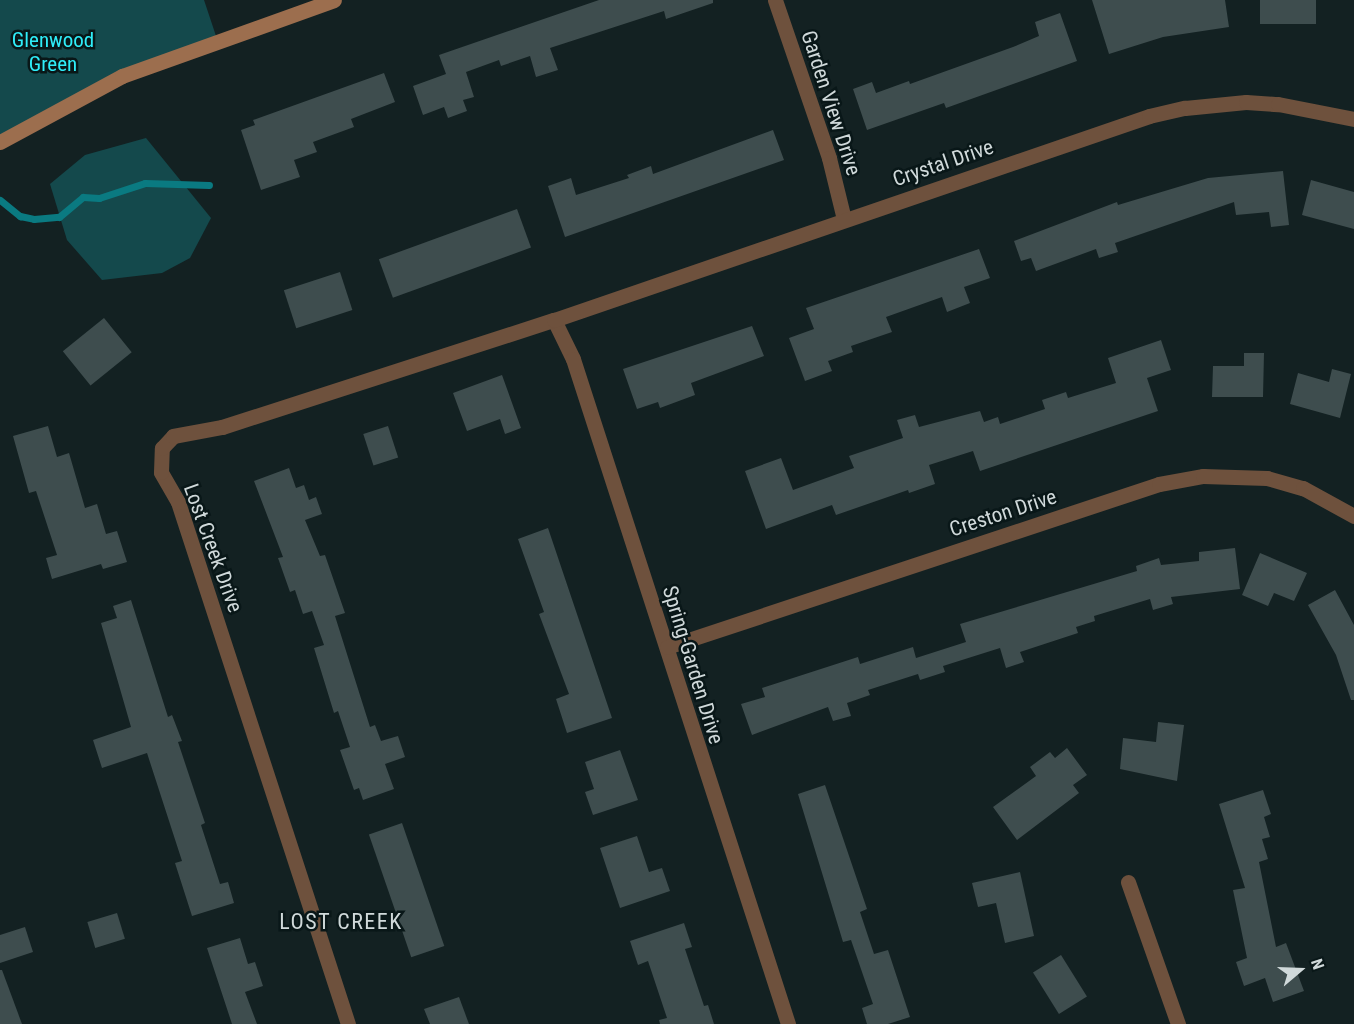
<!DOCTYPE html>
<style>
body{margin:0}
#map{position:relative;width:1354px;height:1024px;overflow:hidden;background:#132122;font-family:"Roboto Condensed",sans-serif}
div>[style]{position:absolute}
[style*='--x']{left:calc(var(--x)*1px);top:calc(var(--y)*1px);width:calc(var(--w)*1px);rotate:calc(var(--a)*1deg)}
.green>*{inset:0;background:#14494c}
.stream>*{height:7px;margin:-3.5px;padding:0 3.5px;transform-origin:3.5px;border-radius:3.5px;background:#0a7a81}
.building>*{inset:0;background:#3e4d4e;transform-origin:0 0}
.street>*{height:15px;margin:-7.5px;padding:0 7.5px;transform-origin:7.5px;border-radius:7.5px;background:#6e513d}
.secondary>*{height:15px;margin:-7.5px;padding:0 7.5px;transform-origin:7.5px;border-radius:7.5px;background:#9c6e4e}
span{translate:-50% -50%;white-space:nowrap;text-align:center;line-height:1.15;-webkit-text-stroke:5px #091718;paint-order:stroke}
.park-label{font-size:21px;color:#2fedf8}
.street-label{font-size:21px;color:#d0d9da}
.neighbourhood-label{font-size:22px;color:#d0d9da;letter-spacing:1.5px}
.north{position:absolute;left:1270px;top:940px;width:60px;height:60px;-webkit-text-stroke:4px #091718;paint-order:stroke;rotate:71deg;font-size:16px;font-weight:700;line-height:24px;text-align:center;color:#d0d9da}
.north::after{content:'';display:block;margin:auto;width:21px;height:27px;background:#d0d9da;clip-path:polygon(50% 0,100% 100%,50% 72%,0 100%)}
</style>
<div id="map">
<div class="green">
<i style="clip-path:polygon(0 0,204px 0,217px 39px,0 142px)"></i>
<i style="clip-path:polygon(146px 138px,211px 218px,190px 258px,162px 273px,102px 280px,67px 240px,50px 184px,85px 155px)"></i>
</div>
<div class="stream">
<i style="--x:0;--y:200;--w:26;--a:39"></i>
<i style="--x:20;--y:216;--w:14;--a:12"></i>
<i style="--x:34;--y:219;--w:25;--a:-5"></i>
<i style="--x:59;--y:217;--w:31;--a:-40"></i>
<i style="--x:83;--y:197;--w:16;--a:4"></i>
<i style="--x:99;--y:198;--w:48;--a:-18.1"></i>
<i style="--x:145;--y:183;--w:64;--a:1.8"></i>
</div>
<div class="building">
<i style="clip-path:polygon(599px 0,713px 0,713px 3px,666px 19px,664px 11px,550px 48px,558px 70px,536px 77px,530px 56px,501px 66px,499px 60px,466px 72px,474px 97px,463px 100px,467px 111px,448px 118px,444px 107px,423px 115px,413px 86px,446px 74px,439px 55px)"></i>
<i style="clip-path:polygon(1092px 0,1225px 0,1229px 27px,1163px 37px,1109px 54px)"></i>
<i style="left:1260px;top:0;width:56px;height:24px"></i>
<i style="clip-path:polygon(1060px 13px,1077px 61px,946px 108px,944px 103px,867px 130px,853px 89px,872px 82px,876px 93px,909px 81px,910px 84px,1013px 47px,1039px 36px,1035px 22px)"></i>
<i style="clip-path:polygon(384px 73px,395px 102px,351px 119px,354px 127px,313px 142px,317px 152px,294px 160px,300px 177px,261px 190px,241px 130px,255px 125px,253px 120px)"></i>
<i style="clip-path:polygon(773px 130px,784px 160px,565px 237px,548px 186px,571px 178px,576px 195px,629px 178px,627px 175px,651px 166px,653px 174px)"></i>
<i style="clip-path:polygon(1283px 171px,1289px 225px,1271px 227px,1269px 212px,1236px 215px,1234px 202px,1115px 243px,1118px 252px,1099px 258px,1096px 249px,1036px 271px,1031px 258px,1021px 261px,1014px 241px,1117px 202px,1118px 205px,1208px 178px)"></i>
<i style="clip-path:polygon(1311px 180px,1354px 192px,1354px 229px,1302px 215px)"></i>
<i style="left:517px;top:209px;width:41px;height:147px;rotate:70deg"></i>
<i style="clip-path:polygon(979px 249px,990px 278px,964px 287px,970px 303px,947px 312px,942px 297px,886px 317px,892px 332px,851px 346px,853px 352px,828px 361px,832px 371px,805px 381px,789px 338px,814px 329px,806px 308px)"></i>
<i style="left:340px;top:272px;width:40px;height:59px;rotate:72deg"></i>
<i style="left:104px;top:318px;width:44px;height:53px;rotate:51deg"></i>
<i style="clip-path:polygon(752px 326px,764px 356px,691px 383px,695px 395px,660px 408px,658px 402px,637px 409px,623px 369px)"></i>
<i style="clip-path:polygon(1161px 340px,1171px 370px,1147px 378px,1158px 411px,980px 471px,973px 451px,929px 465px,935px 484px,909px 493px,908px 490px,836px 515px,832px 505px,766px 529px,745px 471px,781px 458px,793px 490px,854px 468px,849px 456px,903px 438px,897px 420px,915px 415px,919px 427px,980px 411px,984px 422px,998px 417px,1000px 424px,1045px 409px,1042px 400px,1066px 392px,1068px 398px,1116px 383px,1108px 358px)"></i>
<i style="clip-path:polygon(1244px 353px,1264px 353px,1263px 397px,1212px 397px,1213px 366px,1244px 366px)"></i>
<i style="clip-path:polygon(1332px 369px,1351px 374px,1340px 418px,1290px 404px,1298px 373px,1329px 382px)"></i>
<i style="clip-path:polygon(502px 375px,521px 428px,505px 434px,500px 419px,467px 431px,453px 393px)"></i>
<i style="clip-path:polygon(48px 426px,57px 457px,69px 453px,85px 508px,97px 504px,106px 534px,117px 531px,127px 562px,103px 569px,101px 564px,52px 579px,46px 558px,57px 555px,36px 491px,29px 493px,13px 436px)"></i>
<i style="left:388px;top:426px;width:33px;height:26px;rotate:72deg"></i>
<i style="clip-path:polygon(289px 468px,296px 488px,304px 485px,309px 500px,316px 497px,322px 514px,305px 520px,320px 556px,325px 555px,345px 613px,335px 616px,370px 727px,375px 725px,381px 741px,398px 736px,405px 757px,385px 764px,394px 789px,363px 800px,359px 788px,354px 790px,340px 750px,350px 747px,338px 711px,334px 713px,314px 648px,324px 645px,312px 611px,303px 614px,295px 590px,290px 592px,278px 558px,283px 557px,254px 481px)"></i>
<i style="clip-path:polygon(548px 528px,612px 718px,567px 733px,556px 699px,569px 694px,539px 614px,544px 612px,518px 539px)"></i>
<i style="clip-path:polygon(1235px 548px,1240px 589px,1171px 597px,1173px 604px,1153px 610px,1150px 599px,1094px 616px,1095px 621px,1076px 627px,1078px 633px,1020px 652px,1024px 662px,1006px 668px,1000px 648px,943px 666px,945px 672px,920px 680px,918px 674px,868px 690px,870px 695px,847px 703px,851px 716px,833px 721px,828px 707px,752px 735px,741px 704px,765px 697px,762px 688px,858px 657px,860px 664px,913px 647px,916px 658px,966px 642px,960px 624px,1137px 571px,1136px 566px,1159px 558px,1161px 565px,1199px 561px,1199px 552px)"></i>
<i style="clip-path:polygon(1260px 553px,1307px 573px,1294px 601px,1274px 593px,1268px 606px,1242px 595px)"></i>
<i style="clip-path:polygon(1335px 590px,1354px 625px,1354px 700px,1351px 700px,1336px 655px,1308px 605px)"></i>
<i style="clip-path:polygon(131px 600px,168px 717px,172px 715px,182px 741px,178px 742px,205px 823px,201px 825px,220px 884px,228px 882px,234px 903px,192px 916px,175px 863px,182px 861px,147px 753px,102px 768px,93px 740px,131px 727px,101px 623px,117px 618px,113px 606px)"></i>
<i style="clip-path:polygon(1158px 722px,1184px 725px,1177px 781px,1120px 769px,1123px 738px,1156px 742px)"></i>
<i style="clip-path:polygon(1067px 748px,1087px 775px,1073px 785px,1079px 793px,1017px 840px,993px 807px,1036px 776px,1030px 767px,1050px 752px,1055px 758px)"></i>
<i style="clip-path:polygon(620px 750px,638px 800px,593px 815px,585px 792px,594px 789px,585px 762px)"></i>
<i style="clip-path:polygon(825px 785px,867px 909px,860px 912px,874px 954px,888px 950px,910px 1017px,888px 1024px,867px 1024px,862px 1008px,873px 1004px,851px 940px,843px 942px,798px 794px)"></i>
<i style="clip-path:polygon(1263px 790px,1271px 814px,1264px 817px,1270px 837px,1262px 839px,1268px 859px,1259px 862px,1276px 947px,1286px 943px,1304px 991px,1273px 1002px,1265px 978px,1244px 986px,1236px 962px,1247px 958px,1233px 890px,1245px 888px,1219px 804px)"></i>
<i style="left:402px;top:823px;width:130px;height:35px;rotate:71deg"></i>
<i style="clip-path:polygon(637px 836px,649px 872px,662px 868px,670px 891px,620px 908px,600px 848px)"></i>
<i style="clip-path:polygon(1020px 872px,1034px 936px,1005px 943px,996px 903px,978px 907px,972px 883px)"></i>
<i style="left:117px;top:913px;width:27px;height:31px;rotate:73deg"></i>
<i style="clip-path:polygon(684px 923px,692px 947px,685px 949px,704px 1006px,708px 1005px,714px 1024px,660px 1024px,659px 1020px,667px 1018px,648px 961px,638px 965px,630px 941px)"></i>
<i style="clip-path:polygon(25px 927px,33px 952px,0 963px,0 935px)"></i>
<i style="clip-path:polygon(240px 938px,248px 964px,255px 962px,263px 986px,245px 992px,257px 1024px,232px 1024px,207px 948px)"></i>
<i style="left:1061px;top:955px;width:49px;height:33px;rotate:58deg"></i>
<i style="clip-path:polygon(0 970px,2px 970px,22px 1024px,0 1024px)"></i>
<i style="clip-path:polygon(459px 997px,469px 1024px,430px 1024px,424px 1009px)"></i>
</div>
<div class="street">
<i style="--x:775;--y:0;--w:167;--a:71.1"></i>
<i style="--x:829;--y:158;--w:63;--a:76.2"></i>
<i style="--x:554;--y:320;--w:43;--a:64"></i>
<i style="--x:573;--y:359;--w:699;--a:72.08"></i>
<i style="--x:667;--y:647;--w:518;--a:-18.33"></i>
<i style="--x:1159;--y:484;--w:45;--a:-10.3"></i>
<i style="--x:1203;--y:476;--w:64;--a:1.8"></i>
<i style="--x:1267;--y:478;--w:37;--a:16"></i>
<i style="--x:1303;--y:488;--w:58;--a:28.8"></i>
<i style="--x:1128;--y:882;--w:151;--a:70.6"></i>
<i style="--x:348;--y:1024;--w:549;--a:-108.04"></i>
<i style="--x:178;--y:502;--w:34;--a:-120"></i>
<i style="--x:161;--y:472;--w:24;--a:-88"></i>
<i style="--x:162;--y:448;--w:16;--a:-47"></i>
<i style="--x:173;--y:436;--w:50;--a:-10.4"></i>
<i style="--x:222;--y:427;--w:349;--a:-17.9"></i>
<i style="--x:554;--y:320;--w:629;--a:-18.92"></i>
<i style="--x:1149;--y:116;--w:37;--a:-13"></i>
<i style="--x:1185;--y:108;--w:61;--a:-5.6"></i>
<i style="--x:1246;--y:102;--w:32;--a:4"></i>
<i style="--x:1278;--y:104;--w:77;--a:11.2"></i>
</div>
<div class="secondary">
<i style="--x:0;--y:142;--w:139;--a:-28.4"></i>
<i style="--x:122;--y:76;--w:225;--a:-19.7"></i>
</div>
<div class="park-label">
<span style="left:53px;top:52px">Glenwood<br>Green</span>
</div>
<div class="street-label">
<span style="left:831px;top:103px;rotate:72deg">Garden View Drive</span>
<span style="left:943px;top:163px;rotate:-19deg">Crystal Drive</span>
<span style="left:1003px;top:513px;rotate:-18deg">Creston Drive</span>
<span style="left:213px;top:548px;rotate:70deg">Lost Creek Drive</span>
<span style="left:693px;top:665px;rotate:73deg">Spring-Garden Drive</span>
</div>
<div class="neighbourhood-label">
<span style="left:341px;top:922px">LOST CREEK</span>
</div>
<div class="north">N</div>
</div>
